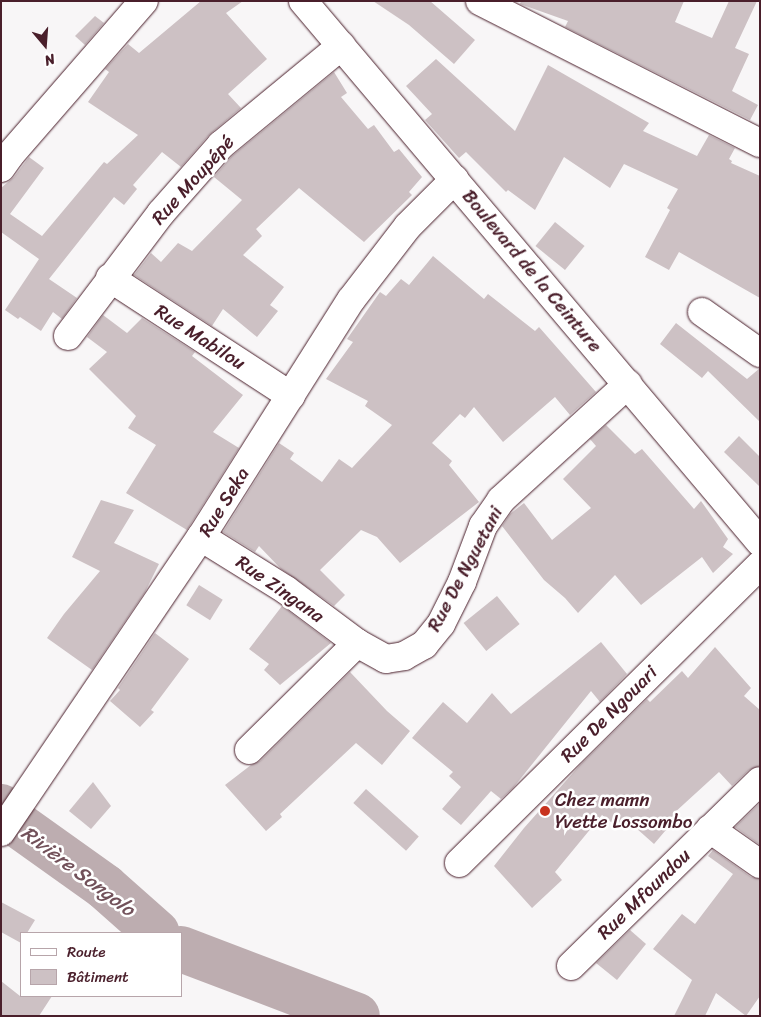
<!DOCTYPE html>
<meta charset="utf-8">
<style>
body{margin:0}
#map{position:relative;width:761px;height:1017px;overflow:hidden;background:#f8f6f7;font-family:Sriracha,sans-serif}
div>[style]{position:absolute}
[style*='--x']{left:calc(var(--x)*1px);top:calc(var(--y)*1px);width:calc(var(--w)*1px);rotate:calc(var(--a)*1deg)}
.river>*{height:46px;margin:-23px;padding:0 23px;transform-origin:23px;border-radius:23px;background:#bdadb0}
.building>*{inset:0;background:#cdc1c4;transform-origin:0 0}
.roads{filter:drop-shadow(0 0 1px #4a1f2b) drop-shadow(0 0 1px #4a1f2b)}
.minor>*{height:28px;margin:-14px;padding:0 14px;transform-origin:14px;border-radius:14px;background:#fff}
.tertiary>*{height:28px;margin:-14px;padding:0 14px;transform-origin:14px;border-radius:14px;background:#fff}
.dots>*{width:14px;height:14px;translate:-50% -50%;box-sizing:border-box;border:2px solid #fff;border-radius:50%}
span{translate:-50% -50%;white-space:nowrap;text-align:center;line-height:1.15;-webkit-text-stroke:5px #fff;paint-order:stroke}
.street-label{font-size:19px;color:#4a1f2b}
.poi-label{font-size:19px;color:#4a1f2b}
.left{translate:0 -50%;text-align:left}
.water-label{font-size:20px;color:#72515a;font-style:italic}
.frame{position:absolute;inset:0;border:2px solid #4a1f2b;pointer-events:none}
.legend{position:absolute;left:20px;top:932px;width:162px;height:65px;box-sizing:border-box;background:#fff;border:1px solid #b7a5aa;margin:0;padding:6px 9px;list-style:none;font-size:15px;color:#4a1f2b}
.legend li{display:flex;align-items:center;gap:10px;height:25px}
.legend b{width:25px;border:1px solid #b7a5aa}
.north{position:absolute;left:20px;top:20px;width:50px;height:50px;-webkit-text-stroke:4px #fff;paint-order:stroke;rotate:162deg;font-size:14px;font-weight:700;line-height:20px;text-align:center;color:#4a1f2b}
.north::after{content:'';display:block;margin:auto;width:18px;height:22px;background:#4a1f2b;clip-path:polygon(50% 0,100% 100%,50% 72%,0 100%)}
</style>
<div id="map">
<div class="river">
<i style="--x:1;--y:807;--w:20;--a:49"></i>
<i style="--x:14;--y:822;--w:112;--a:35.5"></i>
<i style="--x:105;--y:887;--w:69;--a:41.5"></i>
<i style="--x:181;--y:949;--w:188;--a:20.8"></i>
</div>
<div class="building">
<i style="clip-path:polygon(201px 1px,243px 1px,226px 13px,267px 59px,228px 94px,241px 108px,209px 135px,181px 167px,162px 152px,133px 185px,137px 189px,124px 205px,114px 197px,49px 279px,77px 298px,62px 319px,53px 312px,41px 331px,20px 317px,18px 319px,5px 310px,39px 259px,1px 232px,1px 188px,14px 177px,29px 157px,44px 168px,10px 214px,42px 236px,104px 162px,107px 164px,138px 135px,88px 102px,109px 72px,105px 69px,128px 44px,139px 53px)"></i>
<i style="clip-path:polygon(373px 1px,430px 1px,475px 40px,454px 64px,409px 25px)"></i>
<i style="clip-path:polygon(521px 1px,684px 1px,675px 22px,712px 38px,729px 1px,757px 1px,735px 48px,749px 54px,732px 91px,758px 105px,750px 120px,565px 27px,568px 21px,520px 4px)"></i>
<i style="clip-path:polygon(95px 16px,104px 23px,85px 45px,75px 36px)"></i>
<i style="clip-path:polygon(436px 59px,515px 131px,548px 65px,649px 123px,643px 131px,697px 156px,709px 135px,735px 148px,729px 159px,732px 161px,731px 163px,760px 176px,760px 298px,679px 252px,669px 270px,645px 257px,670px 210px,667px 208px,678px 189px,624px 164px,610px 188px,564px 157px,535px 210px,508px 190px,506px 192px,466px 152px,459px 158px,425px 120px,432px 114px,406px 86px)"></i>
<i style="clip-path:polygon(334px 72px,347px 93px,341px 97px,368px 129px,374px 125px,394px 152px,399px 149px,422px 177px,409px 192px,412px 195px,364px 242px,299px 188px,256px 229px,262px 236px,243px 255px,284px 287px,270px 305px,278px 311px,257px 337px,223px 309px,212px 326px,134px 275px,151px 253px,161px 262px,178px 243px,192px 251px,242px 200px,214px 177px,232px 156px)"></i>
<i style="left:555px;top:222px;width:38px;height:31px;rotate:39deg"></i>
<i style="clip-path:polygon(433px 256px,484px 299px,488px 294px,535px 331px,539px 327px,596px 392px,570px 415px,555px 397px,503px 442px,474px 407px,465px 418px,460px 414px,432px 443px,452px 461px,449px 465px,479px 502px,400px 563px,377px 537px,361px 530px,320px 570px,345px 595px,334px 606px,281px 569px,259px 546px,255px 552px,223px 532px,279px 443px,294px 453px,290px 459px,322px 482px,339px 459px,352px 468px,392px 425px,365px 406px,368px 401px,326px 379px,353px 342px,347px 339px,380px 292px,386px 296px,401px 279px,409px 285px)"></i>
<i style="clip-path:polygon(103px 315px,127px 333px,142px 318px,195px 352px,192px 356px,243px 395px,213px 432px,239px 448px,187px 530px,126px 493px,156px 445px,128px 428px,136px 416px,89px 369px,107px 352px,87px 337px)"></i>
<i style="clip-path:polygon(676px 323px,747px 379px,760px 368px,760px 422px,708px 371px,702px 378px,660px 344px)"></i>
<i style="clip-path:polygon(606px 425px,635px 454px,642px 449px,694px 509px,701px 501px,728px 539px,723px 547px,733px 554px,713px 573px,702px 557px,641px 605px,615px 575px,578px 613px,565px 598px,544px 580px,502px 526px,510px 514px,524px 503px,552px 540px,591px 508px,563px 479px,596px 446px,590px 439px)"></i>
<i style="clip-path:polygon(739px 436px,760px 457px,760px 487px,724px 452px)"></i>
<i style="clip-path:polygon(101px 500px,134px 510px,114px 543px,159px 564px,145px 592px,92px 670px,47px 638px,64px 614px,100px 571px,72px 557px)"></i>
<i style="left:199px;top:585px;width:28px;height:24px;rotate:32deg"></i>
<i style="left:497px;top:596px;width:36px;height:43px;rotate:51deg"></i>
<i style="clip-path:polygon(282px 606px,331px 643px,280px 685px,264px 670px,269px 664px,249px 649px)"></i>
<i style="clip-path:polygon(155px 633px,189px 659px,151px 710px,154px 712px,140px 727px,110px 701px,120px 690px,118px 688px)"></i>
<i style="clip-path:polygon(601px 642px,627px 674px,600px 702px,591px 691px,513px 788px,501px 799px,491px 791px,461px 825px,442px 809px,461px 787px,449px 776px,453px 772px,412px 738px,443px 702px,467px 723px,492px 693px,511px 714px)"></i>
<i style="clip-path:polygon(715px 647px,751px 688px,744px 696px,760px 710px,760px 766px,749px 770px,732px 786px,719px 772px,673px 814px,677px 817px,654px 844px,627px 820px,620px 829px,602px 815px,555px 872px,562px 880px,532px 908px,494px 866px,524px 828px,580px 765px,647px 699px,650px 702px,682px 671px,688px 678px)"></i>
<i style="clip-path:polygon(350px 672px,387px 711px,410px 731px,382px 765px,356px 743px,280px 814px,282px 817px,266px 831px,225px 785px,251px 765px,260px 761px)"></i>
<i style="clip-path:polygon(93px 782px,111px 806px,91px 829px,69px 811px)"></i>
<i style="left:366px;top:789px;width:71px;height:19px;rotate:42deg"></i>
<i style="clip-path:polygon(760px 803px,760px 845px,735px 827px)"></i>
<i style="clip-path:polygon(713px 850px,751px 877px,760px 879px,760px 996px,746px 1016px,716px 993px,705px 1016px,674px 1016px,692px 980px,653px 949px,682px 914px,695px 924px,733px 874px,708px 856px)"></i>
<i style="clip-path:polygon(1px 902px,35px 920px,27px 933px,21px 933px,21px 943px,1px 932px)"></i>
<i style="clip-path:polygon(630px 930px,646px 944px,617px 980px,596px 963px)"></i>
<i style="clip-path:polygon(1px 981px,20px 996px,52px 996px,39px 1016px,1px 1016px)"></i>
</div>
<div class="roads">
<div class="minor">
<i style="--x:480;--y:1;--w:314;--a:26.9"></i>
<i style="--x:1;--y:168;--w:16;--a:-55"></i>
<i style="--x:10;--y:155;--w:204;--a:-49"></i>
<i style="--x:110;--y:278;--w:216;--a:33.1"></i>
<i style="--x:702;--y:312;--w:71;--a:35.3"></i>
<i style="--x:68;--y:336;--w:154;--a:-52.9"></i>
<i style="--x:161;--y:213;--w:91;--a:-48.6"></i>
<i style="--x:221;--y:145;--w:156;--a:-39.5"></i>
<i style="--x:201;--y:537;--w:100;--a:31.9"></i>
<i style="--x:286;--y:590;--w:89;--a:36.7"></i>
<i style="--x:357;--y:643;--w:33;--a:29"></i>
<i style="--x:386;--y:659;--w:18;--a:-9"></i>
<i style="--x:404;--y:656;--w:23;--a:-29"></i>
<i style="--x:424;--y:645;--w:27;--a:-51"></i>
<i style="--x:441;--y:624;--w:47;--a:-63.4"></i>
<i style="--x:462;--y:582;--w:60;--a:-69.4"></i>
<i style="--x:483;--y:526;--w:32;--a:-55"></i>
<i style="--x:501;--y:500;--w:172;--a:-42.4"></i>
<i style="--x:249;--y:750;--w:152;--a:-44.7"></i>
<i style="--x:710;--y:829;--w:61;--a:35"></i>
<i style="--x:1;--y:832;--w:356;--a:-55.9"></i>
<i style="--x:201;--y:537;--w:280;--a:-57.7"></i>
<i style="--x:351;--y:300;--w:93;--a:-52.4"></i>
<i style="--x:408;--y:226;--w:66;--a:-45"></i>
<i style="--x:459;--y:863;--w:424;--a:-44.7"></i>
<i style="--x:571;--y:966;--w:264;--a:-44.4"></i>
</div>
<div class="tertiary">
<i style="--x:303;--y:1;--w:708;--a:49.81"></i>
</div>
</div>
<div class="dots">
<i style="left:545px;top:811px;background:#c8321e"></i>
</div>
<div class="street-label">
<span style="left:193px;top:180px;rotate:-48deg">Rue Moupépé</span>
<span style="left:532px;top:271px;rotate:50deg">Boulevard de la Ceinture</span>
<span style="left:200px;top:337px;rotate:33deg">Rue Mabilou</span>
<span style="left:224px;top:502px;rotate:-58deg">Rue Seka</span>
<span style="left:465px;top:569px;rotate:-62deg">Rue De Nguetani</span>
<span style="left:280px;top:589px;rotate:35deg">Rue Zingana</span>
<span style="left:609px;top:714px;rotate:-45deg">Rue De Ngouari</span>
<span style="left:644px;top:894px;rotate:-44deg">Rue Mfoundou</span>
</div>
<div class="poi-label">
<span class="left" style="left:555px;top:811px">Chez mamn<br>Yvette Lossombo</span>
</div>
<div class="water-label">
<span style="left:78px;top:871px;rotate:37deg">Rivière Songolo</span>
</div>
<div class="frame"></div>
<ul class="legend">
<li><b style="height:6px;background:#fff"></b>Route</li>
<li><b style="height:14px;background:#cdc1c4"></b>Bâtiment</li>
</ul>
<div class="north">N</div>
</div>
